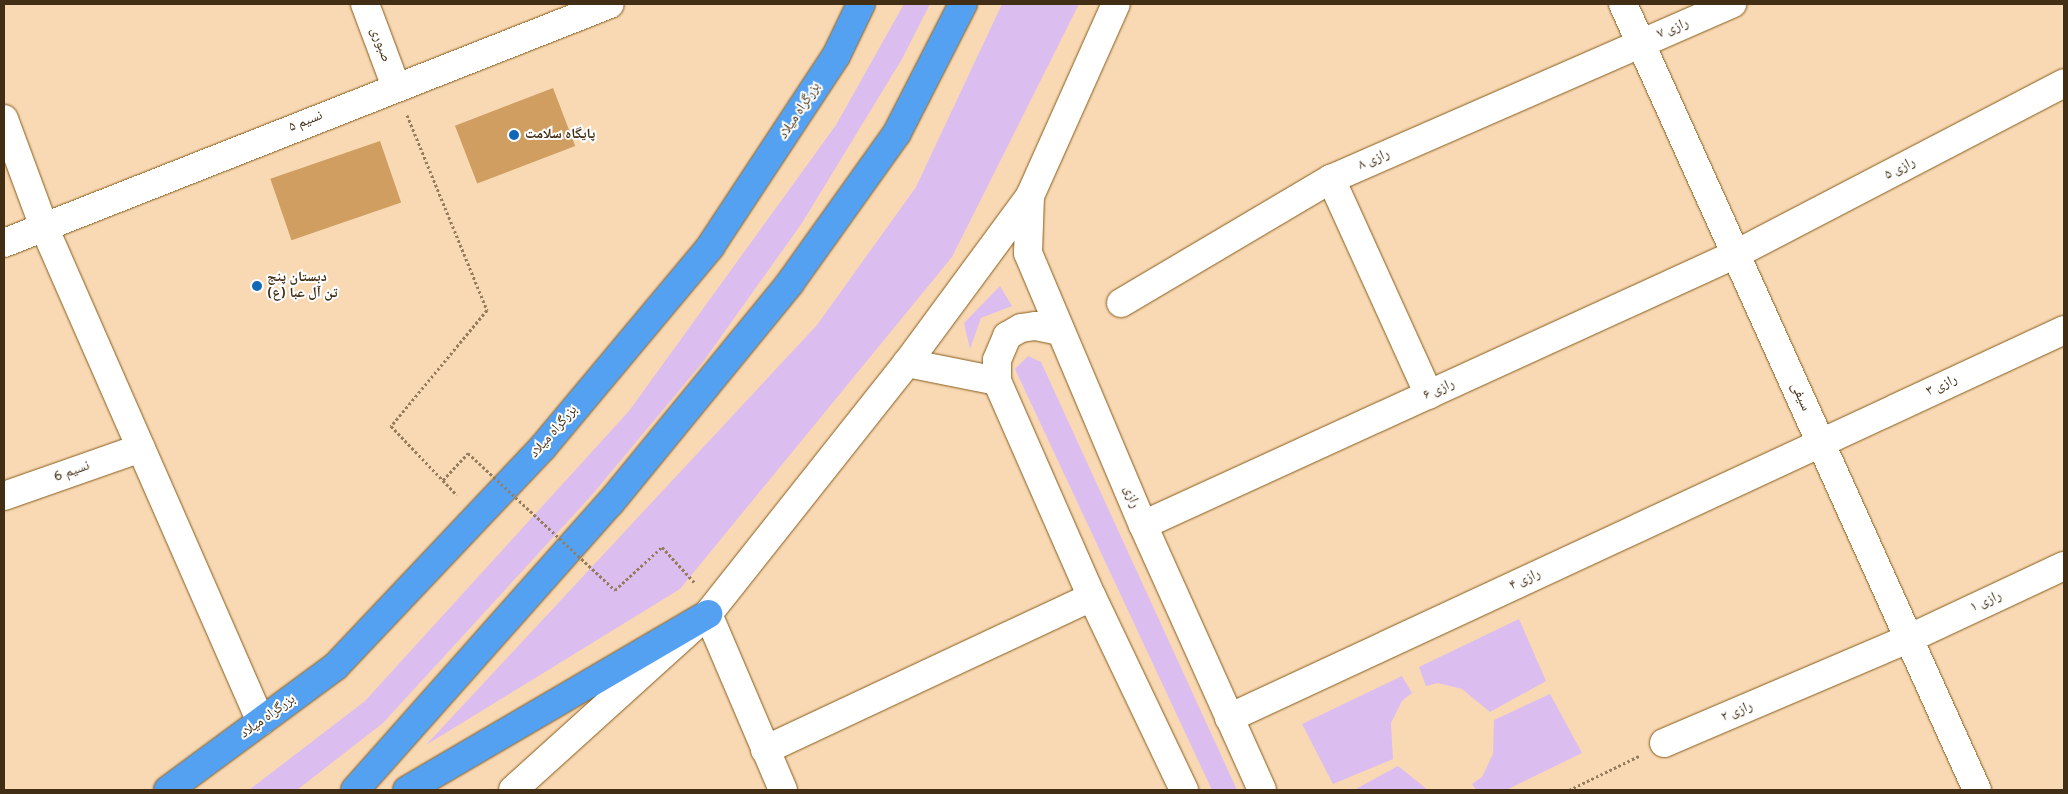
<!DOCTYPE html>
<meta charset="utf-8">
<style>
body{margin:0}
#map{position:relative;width:2068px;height:794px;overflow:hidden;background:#f8d9b4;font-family:Overpass,"Noto Naskh Arabic",sans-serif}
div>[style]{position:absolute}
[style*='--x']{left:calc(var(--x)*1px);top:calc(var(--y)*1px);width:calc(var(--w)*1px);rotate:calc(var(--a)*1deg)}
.green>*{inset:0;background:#dcbdf0}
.building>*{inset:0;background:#cf9e60;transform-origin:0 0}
.path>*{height:3px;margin-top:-1.5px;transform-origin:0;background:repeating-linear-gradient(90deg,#957c5d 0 2.5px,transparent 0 5px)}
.roads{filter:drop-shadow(0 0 1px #885b19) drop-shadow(0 0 1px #885b19)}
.street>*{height:28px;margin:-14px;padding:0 14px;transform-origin:14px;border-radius:14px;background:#fff}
.highway>*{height:28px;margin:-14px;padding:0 14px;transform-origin:14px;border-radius:14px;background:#55a1f1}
.path-bridge>*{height:3px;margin-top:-1.5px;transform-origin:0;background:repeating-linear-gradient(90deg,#957c5d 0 2.5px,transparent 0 5px)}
.dots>*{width:14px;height:14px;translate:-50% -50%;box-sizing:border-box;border:2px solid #fff;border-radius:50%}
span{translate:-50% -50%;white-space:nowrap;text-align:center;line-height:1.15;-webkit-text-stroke:4px #fff;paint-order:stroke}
.street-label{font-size:14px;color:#422e14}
.poi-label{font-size:14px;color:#422e14;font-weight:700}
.left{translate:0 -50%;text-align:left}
.frame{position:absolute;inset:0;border:5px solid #422e14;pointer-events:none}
</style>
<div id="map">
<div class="green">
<i style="clip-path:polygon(904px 4px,930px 4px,902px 59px,802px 223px,703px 362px,591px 496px,383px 723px,297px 790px,249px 790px,365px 701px,629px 411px,836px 125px)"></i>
<i style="clip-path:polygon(1002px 4px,1079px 4px,952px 257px,680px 589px,426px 745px,817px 325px,916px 187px)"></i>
<i style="clip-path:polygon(1000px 286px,1012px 306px,981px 318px,970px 349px,964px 323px)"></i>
<i style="clip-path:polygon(1028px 356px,1041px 362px,1237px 790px,1212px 790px,1015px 369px)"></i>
<i style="clip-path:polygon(1519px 619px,1546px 681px,1490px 712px,1462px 689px,1438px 683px,1426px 686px,1419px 667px)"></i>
<i style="clip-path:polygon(1402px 676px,1412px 693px,1402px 701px,1391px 723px,1393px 759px,1333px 784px,1302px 724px)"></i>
<i style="clip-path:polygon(1550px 694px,1582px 753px,1506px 790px,1476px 790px,1472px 784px,1482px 777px,1493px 754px,1494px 720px)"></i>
<i style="clip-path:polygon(1398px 766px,1428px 790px,1354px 790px)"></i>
</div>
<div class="building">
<i style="left:553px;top:88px;width:62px;height:105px;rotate:69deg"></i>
<i style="left:380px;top:141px;width:65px;height:116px;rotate:71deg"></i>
</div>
<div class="path">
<i style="--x:407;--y:115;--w:211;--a:67.7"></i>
<i style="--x:487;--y:310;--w:151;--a:129.6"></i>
<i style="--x:391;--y:426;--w:95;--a:46.3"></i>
<i style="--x:443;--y:480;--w:37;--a:-47"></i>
<i style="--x:615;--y:590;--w:64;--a:-42.5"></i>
<i style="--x:662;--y:547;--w:49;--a:47.5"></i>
<i style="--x:1569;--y:790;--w:78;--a:-25.9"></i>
</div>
<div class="roads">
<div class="street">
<i style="--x:365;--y:4;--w:89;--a:69.5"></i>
<i style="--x:1623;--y:4;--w:862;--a:65.75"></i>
<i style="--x:4;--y:119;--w:115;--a:69.7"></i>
<i style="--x:44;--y:227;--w:540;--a:66.33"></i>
<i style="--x:1331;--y:179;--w:237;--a:65.6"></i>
<i style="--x:1030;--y:196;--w:57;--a:92"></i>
<i style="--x:1028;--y:253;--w:295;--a:67.1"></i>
<i style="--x:1143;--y:525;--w:290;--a:65.8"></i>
<i style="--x:4;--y:243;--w:651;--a:-21.52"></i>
<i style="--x:1121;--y:303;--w:244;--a:-30.6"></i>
<i style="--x:1331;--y:179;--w:438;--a:-23.6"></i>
<i style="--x:907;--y:363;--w:92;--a:11.3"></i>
<i style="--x:997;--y:381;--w:236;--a:66.3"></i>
<i style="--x:1092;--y:597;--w:214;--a:64.5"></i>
<i style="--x:997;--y:381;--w:21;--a:-90"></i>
<i style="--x:997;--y:360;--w:26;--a:-67"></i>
<i style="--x:1007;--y:336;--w:16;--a:-30"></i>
<i style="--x:1021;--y:328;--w:15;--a:-8"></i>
<i style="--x:1036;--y:326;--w:24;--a:12"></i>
<i style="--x:4;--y:496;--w:145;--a:-19.3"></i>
<i style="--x:1143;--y:525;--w:652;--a:-24.56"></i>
<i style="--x:1736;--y:254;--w:370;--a:-27.5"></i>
<i style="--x:708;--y:614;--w:191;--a:66.9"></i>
<i style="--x:1229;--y:718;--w:921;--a:-24.92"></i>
<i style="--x:1664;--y:743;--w:265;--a:-23.1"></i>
<i style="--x:1908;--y:639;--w:172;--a:-25.1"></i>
<i style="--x:765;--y:750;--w:361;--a:-25.1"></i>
<i style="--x:513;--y:790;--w:263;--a:-42.1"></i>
<i style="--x:708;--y:614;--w:320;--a:-51.6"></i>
<i style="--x:907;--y:363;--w:207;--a:-53.6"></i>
<i style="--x:1030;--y:196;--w:210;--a:-65.9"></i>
</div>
<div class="highway">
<i style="--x:168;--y:790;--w:207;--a:-36.4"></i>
<i style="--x:335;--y:667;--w:303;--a:-46.6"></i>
<i style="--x:543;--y:447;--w:261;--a:-50.1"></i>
<i style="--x:710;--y:247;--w:229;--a:-56.6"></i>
<i style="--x:836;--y:56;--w:58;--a:-64.3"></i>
<i style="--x:355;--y:790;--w:385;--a:-48.4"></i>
<i style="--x:611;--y:502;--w:283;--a:-50.7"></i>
<i style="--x:790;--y:283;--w:184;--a:-54.5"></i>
<i style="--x:897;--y:133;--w:145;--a:-62.9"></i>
<i style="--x:407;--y:790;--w:349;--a:-30.3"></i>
</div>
</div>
<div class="path-bridge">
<i style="--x:468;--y:453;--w:201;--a:43"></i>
</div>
<div class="dots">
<i style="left:514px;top:135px;background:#1168b6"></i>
<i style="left:257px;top:286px;background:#1168b6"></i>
</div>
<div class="street-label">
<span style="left:1673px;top:29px;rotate:-23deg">رازی ۷</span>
<span style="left:380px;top:45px;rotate:70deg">صبوری</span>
<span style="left:800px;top:111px;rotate:-57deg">بزرگراه میلاد</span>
<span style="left:306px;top:122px;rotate:-22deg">نسیم ۵</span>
<span style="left:1374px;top:160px;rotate:-24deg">رازی ۸</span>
<span style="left:1900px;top:169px;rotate:-28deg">رازی ۵</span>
<span style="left:1942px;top:386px;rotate:-25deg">رازی ۳</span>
<span style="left:1439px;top:390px;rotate:-25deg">رازی ۶</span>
<span style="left:1800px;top:397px;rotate:66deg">سیفی</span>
<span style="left:554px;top:432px;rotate:-49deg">بزرگراه میلاد</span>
<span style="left:72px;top:472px;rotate:-20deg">نسیم 6</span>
<span style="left:1131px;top:497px;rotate:67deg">رازی</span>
<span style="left:1525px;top:580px;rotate:-25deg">رازی ۴</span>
<span style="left:1986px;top:602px;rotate:-25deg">رازی ۱</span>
<span style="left:1737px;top:712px;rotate:-23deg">رازی ۲</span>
<span style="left:268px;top:717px;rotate:-36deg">بزرگراه میلاد</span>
</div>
<div class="poi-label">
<span class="left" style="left:525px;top:135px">پایگاه سلامت</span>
<span class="left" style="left:267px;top:286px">دبستان پنج<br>تن آل عبا (ع)</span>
</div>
<div class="frame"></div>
</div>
